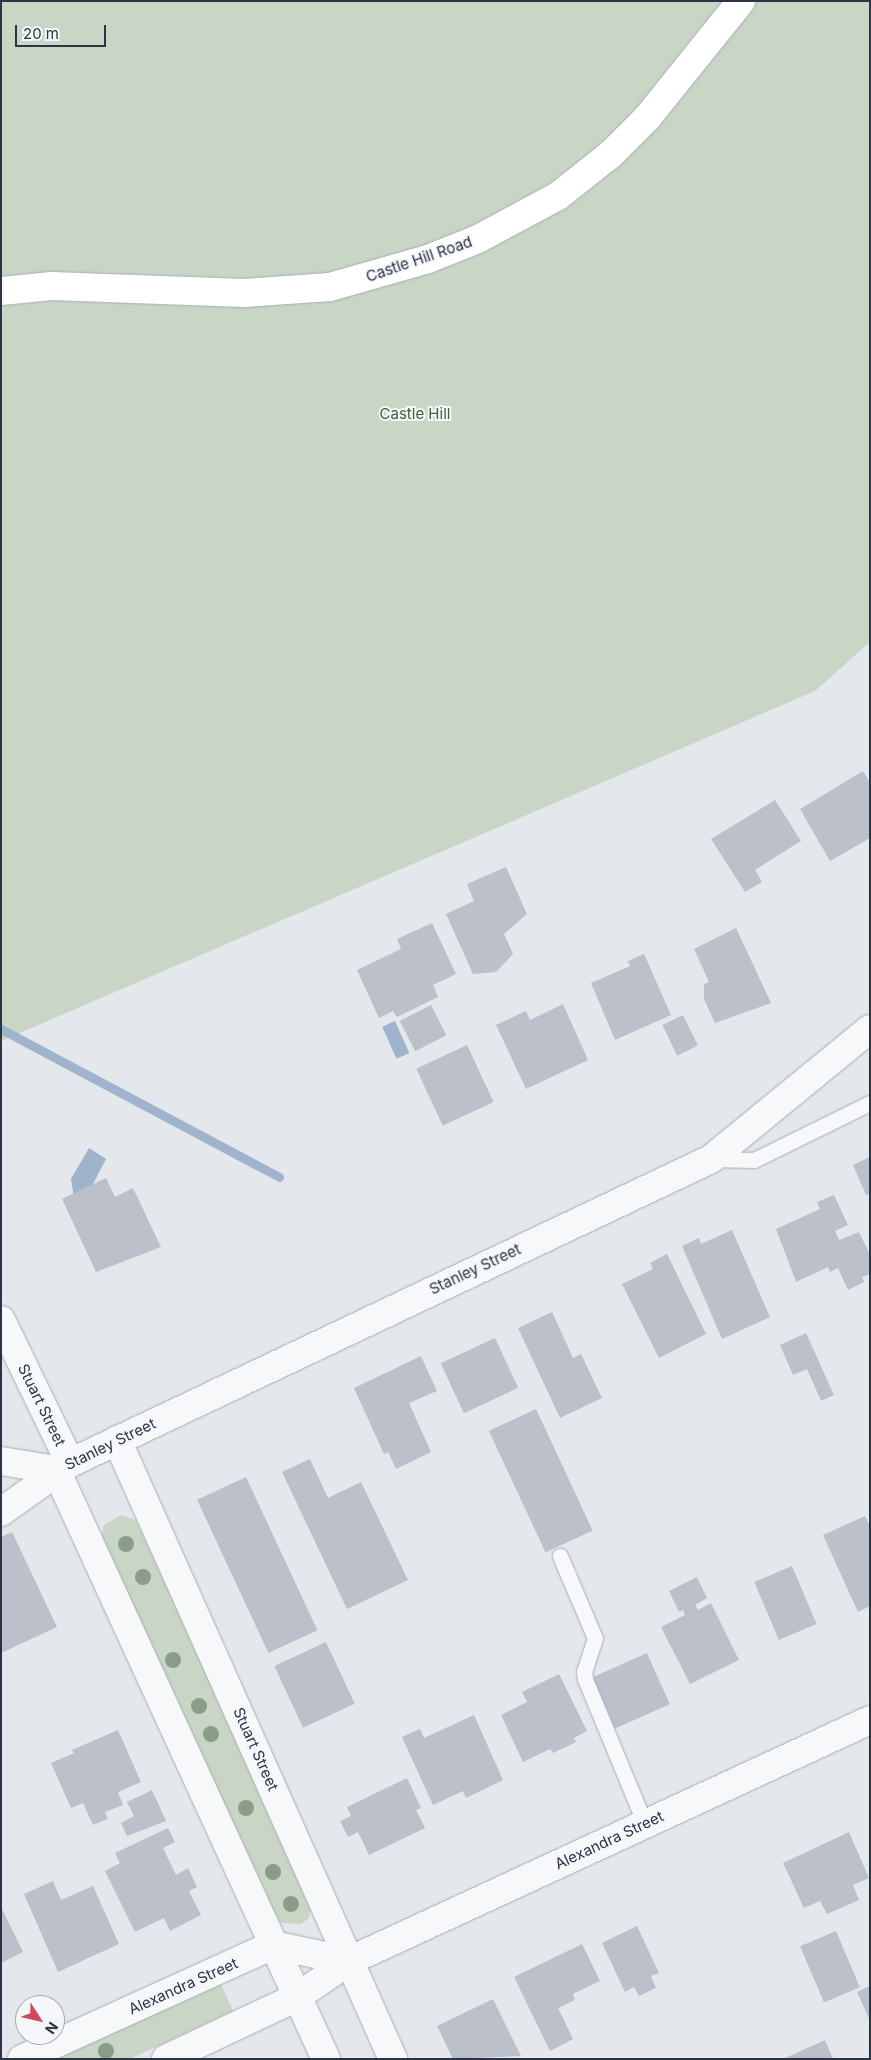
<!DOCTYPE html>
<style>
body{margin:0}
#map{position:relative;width:871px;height:2060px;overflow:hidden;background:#e4e7ec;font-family:Inter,sans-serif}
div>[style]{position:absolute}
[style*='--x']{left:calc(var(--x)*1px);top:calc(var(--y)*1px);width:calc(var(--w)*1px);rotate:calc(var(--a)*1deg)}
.green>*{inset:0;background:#c9d6c5}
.water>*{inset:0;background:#9fb4cc;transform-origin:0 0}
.stream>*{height:9px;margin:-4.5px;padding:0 4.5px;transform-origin:4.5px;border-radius:4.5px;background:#9fb4cc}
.building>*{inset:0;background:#bbc0ca;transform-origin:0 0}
.roads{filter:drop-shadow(0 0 1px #a9aeb7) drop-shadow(0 0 1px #a9aeb7)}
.service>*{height:15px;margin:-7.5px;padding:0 7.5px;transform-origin:7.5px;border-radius:7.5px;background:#f7f8fa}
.minor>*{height:28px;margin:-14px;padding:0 14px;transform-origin:14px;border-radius:14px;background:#f7f8fa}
.secondary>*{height:28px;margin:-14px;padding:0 14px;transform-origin:14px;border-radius:14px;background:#fff}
.trees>*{width:16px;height:16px;margin:-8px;border-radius:50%;background:#899d89}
span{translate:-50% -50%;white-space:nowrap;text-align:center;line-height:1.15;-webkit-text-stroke:4px #f4f6f9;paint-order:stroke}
.street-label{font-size:15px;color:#2b3445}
.park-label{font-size:15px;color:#3f6138}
.frame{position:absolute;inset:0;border:2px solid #2b3445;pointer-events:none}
.north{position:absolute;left:15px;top:1995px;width:50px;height:50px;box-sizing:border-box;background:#f4f6f9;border:1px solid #a4a8b1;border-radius:50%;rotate:125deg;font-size:14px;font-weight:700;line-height:20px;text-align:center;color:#2b3445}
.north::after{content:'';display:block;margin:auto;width:18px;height:22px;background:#d1495b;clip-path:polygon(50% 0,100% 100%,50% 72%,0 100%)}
.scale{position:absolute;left:15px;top:25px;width:91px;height:22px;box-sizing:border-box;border:2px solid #2b3445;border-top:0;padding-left:6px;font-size:15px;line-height:18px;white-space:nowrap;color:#2b3445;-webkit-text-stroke:4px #f4f6f9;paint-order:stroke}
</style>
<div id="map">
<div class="green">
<i style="clip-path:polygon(1px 1px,870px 1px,870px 642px,815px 691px,1px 1041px)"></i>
<i style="clip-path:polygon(121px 1515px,136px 1520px,305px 1890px,311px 1905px,309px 1918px,301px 1924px,281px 1923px,276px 1917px,101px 1537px,104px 1525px)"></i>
<i style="clip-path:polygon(219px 1979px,233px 2011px,130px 2059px,45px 2059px)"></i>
</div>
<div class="water">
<i style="left:395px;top:1021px;width:35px;height:14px;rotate:66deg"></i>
<i style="clip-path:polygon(89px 1148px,106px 1159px,91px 1188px,74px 1198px,71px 1179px)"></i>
</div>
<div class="stream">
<i style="--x:1;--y:1029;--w:315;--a:28"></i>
</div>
<div class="building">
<i style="clip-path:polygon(863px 771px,870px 783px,870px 838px,830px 861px,800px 809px)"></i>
<i style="clip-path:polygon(775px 800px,801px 841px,755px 870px,762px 882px,745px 892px,711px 839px)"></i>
<i style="clip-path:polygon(506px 867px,527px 914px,504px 934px,513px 954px,496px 972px,473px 974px,446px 914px,474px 901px,467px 884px)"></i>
<i style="clip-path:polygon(432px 923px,456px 974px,433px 985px,438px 997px,397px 1017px,393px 1011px,379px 1018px,357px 970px,401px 949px,397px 939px)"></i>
<i style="clip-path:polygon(736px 928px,771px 1003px,715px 1023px,704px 999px,704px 984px,709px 982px,694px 949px)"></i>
<i style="clip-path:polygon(644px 954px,671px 1015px,615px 1040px,591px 983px,630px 966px,628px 961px)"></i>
<i style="clip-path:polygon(563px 1004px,588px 1060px,526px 1089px,496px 1025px,526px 1011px,530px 1020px)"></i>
<i style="left:431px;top:1005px;width:34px;height:35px;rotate:63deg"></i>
<i style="left:683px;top:1015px;width:34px;height:23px;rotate:64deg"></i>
<i style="left:467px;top:1045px;width:63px;height:56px;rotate:65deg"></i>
<i style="clip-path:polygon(870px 1157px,870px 1194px,866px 1195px,853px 1165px)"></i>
<i style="clip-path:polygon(106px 1178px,115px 1197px,133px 1188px,161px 1247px,96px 1272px,62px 1199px)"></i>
<i style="clip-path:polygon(834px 1195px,848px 1225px,835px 1231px,839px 1240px,859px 1232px,870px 1255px,870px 1274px,862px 1277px,864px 1282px,848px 1290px,838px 1268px,830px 1272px,828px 1267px,796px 1282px,776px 1229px,820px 1209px,817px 1202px)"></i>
<i style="clip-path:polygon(732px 1230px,770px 1317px,722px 1339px,682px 1246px,699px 1238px,701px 1244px)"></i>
<i style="clip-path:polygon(667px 1254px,706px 1334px,659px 1358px,622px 1284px,653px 1269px,650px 1263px)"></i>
<i style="clip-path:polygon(552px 1312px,573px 1358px,581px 1354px,602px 1398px,560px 1418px,518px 1328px)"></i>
<i style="clip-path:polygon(806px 1333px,834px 1395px,821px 1401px,807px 1369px,793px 1375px,780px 1345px)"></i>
<i style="left:495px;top:1338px;width:55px;height:60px;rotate:65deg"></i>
<i style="clip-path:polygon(421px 1356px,437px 1391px,409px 1403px,431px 1452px,396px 1469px,388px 1452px,384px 1454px,354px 1388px)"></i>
<i style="left:536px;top:1409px;width:134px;height:52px;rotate:65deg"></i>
<i style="clip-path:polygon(310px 1459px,328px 1498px,361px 1482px,408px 1580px,347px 1609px,282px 1472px)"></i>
<i style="left:246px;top:1477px;width:169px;height:54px;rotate:65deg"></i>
<i style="clip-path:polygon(865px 1516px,870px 1526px,870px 1606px,858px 1612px,823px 1535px)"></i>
<i style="clip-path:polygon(12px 1532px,57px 1627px,1px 1653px,1px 1537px)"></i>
<i style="left:792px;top:1566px;width:63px;height:41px;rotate:67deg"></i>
<i style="clip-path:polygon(697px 1577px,707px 1598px,695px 1605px,698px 1610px,711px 1603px,739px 1660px,690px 1684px,661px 1627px,685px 1615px,683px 1610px,679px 1612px,669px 1591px)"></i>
<i style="left:326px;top:1642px;width:68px;height:57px;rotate:65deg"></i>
<i style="left:647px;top:1653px;width:56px;height:60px;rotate:66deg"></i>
<i style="clip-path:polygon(559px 1674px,587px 1731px,574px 1738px,576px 1742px,553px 1753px,550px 1749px,523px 1762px,501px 1715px,527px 1702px,522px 1692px)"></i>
<i style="clip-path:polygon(474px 1715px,503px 1780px,466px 1798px,463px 1791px,433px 1805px,402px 1737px,420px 1729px,424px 1738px)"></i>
<i style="clip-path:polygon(118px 1730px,141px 1782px,118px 1792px,123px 1805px,105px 1812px,108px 1819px,93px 1825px,83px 1803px,71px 1808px,51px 1763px,74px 1753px,72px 1750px)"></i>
<i style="clip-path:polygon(407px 1778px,421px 1808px,416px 1810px,425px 1828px,369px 1855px,358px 1832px,348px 1837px,340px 1821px,351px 1816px,347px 1807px)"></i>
<i style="clip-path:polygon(152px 1790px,166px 1821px,127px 1836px,121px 1823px,134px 1816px,127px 1802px)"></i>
<i style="clip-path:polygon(168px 1828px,175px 1842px,163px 1848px,176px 1875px,188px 1868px,197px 1887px,189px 1891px,201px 1915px,170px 1931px,164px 1918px,135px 1932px,105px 1871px,120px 1863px,115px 1853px)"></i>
<i style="clip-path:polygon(849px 1832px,869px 1878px,853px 1885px,859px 1900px,827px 1914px,820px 1901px,804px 1908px,783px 1863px)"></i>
<i style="clip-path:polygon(53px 1881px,61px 1900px,93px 1886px,119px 1944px,58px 1972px,24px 1894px)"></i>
<i style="clip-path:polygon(1px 1907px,23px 1952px,1px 1963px)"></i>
<i style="clip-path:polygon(637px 1926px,659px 1973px,651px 1976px,656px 1988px,639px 1996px,634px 1987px,625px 1992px,602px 1943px)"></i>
<i style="left:836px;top:1931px;width:61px;height:39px;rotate:67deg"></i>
<i style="clip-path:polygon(582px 1944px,600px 1981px,573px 1994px,575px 2000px,558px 2008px,573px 2039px,550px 2051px,514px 1977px)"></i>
<i style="clip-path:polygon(870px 1986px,870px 2021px,857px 1992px)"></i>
<i style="clip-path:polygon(493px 1999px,521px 2056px,453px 2059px,437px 2026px)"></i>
<i style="clip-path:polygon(825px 2040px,833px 2059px,783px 2059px)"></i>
</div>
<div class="roads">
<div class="service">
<i style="--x:712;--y:1159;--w:42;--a:1.4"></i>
<i style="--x:754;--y:1160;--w:129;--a:-26.2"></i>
<i style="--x:560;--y:1556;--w:89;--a:66.9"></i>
<i style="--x:595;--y:1638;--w:35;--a:108"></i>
<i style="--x:584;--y:1671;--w:8;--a:83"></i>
<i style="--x:585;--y:1679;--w:157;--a:67.5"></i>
</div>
<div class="minor">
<i style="--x:1;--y:1320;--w:159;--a:64.2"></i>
<i style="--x:117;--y:1440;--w:678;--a:65.97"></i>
<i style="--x:1;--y:1461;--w:56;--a:9.3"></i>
<i style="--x:56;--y:1470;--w:648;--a:65.37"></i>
<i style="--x:1;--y:1512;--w:85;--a:-35.4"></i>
<i style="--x:70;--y:1463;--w:709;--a:-25.37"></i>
<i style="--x:711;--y:1159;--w:205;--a:-39.3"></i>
<i style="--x:22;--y:2059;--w:276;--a:-24.4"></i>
<i style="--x:273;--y:1945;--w:78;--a:11.9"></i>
<i style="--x:166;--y:2059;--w:145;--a:-25.3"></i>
<i style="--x:297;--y:1997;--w:63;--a:-34.7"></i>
<i style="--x:349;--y:1961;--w:574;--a:-24.82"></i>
</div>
<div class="secondary">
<i style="--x:1;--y:291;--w:51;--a:-5.6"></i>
<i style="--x:52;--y:286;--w:192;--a:2.1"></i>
<i style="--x:244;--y:293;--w:86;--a:-4"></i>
<i style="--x:330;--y:287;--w:102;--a:-15.9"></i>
<i style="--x:428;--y:259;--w:54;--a:-21.8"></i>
<i style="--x:478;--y:239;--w:91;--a:-28.3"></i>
<i style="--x:558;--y:196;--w:66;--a:-38.3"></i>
<i style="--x:610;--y:155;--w:52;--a:-45"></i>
<i style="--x:647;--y:118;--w:150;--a:-51.2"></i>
</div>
</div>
<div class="trees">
<i style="left:126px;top:1544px"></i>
<i style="left:143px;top:1577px"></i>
<i style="left:173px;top:1660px"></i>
<i style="left:199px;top:1706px"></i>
<i style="left:211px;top:1734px"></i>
<i style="left:246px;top:1808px"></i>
<i style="left:273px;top:1872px"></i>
<i style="left:291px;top:1904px"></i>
<i style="left:106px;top:2051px"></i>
</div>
<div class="street-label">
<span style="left:419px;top:259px;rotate:-19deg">Castle Hill Road</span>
<span style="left:475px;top:1269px;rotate:-25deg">Stanley Street</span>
<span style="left:42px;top:1405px;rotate:64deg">Stuart Street</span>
<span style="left:110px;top:1444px;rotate:-26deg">Stanley Street</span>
<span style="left:256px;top:1749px;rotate:66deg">Stuart Street</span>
<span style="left:609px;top:1840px;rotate:-25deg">Alexandra Street</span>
<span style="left:183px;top:1986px;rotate:-24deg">Alexandra Street</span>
</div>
<div class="park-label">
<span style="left:415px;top:414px">Castle Hill</span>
</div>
<div class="frame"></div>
<div class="north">N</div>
<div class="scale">20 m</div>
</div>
